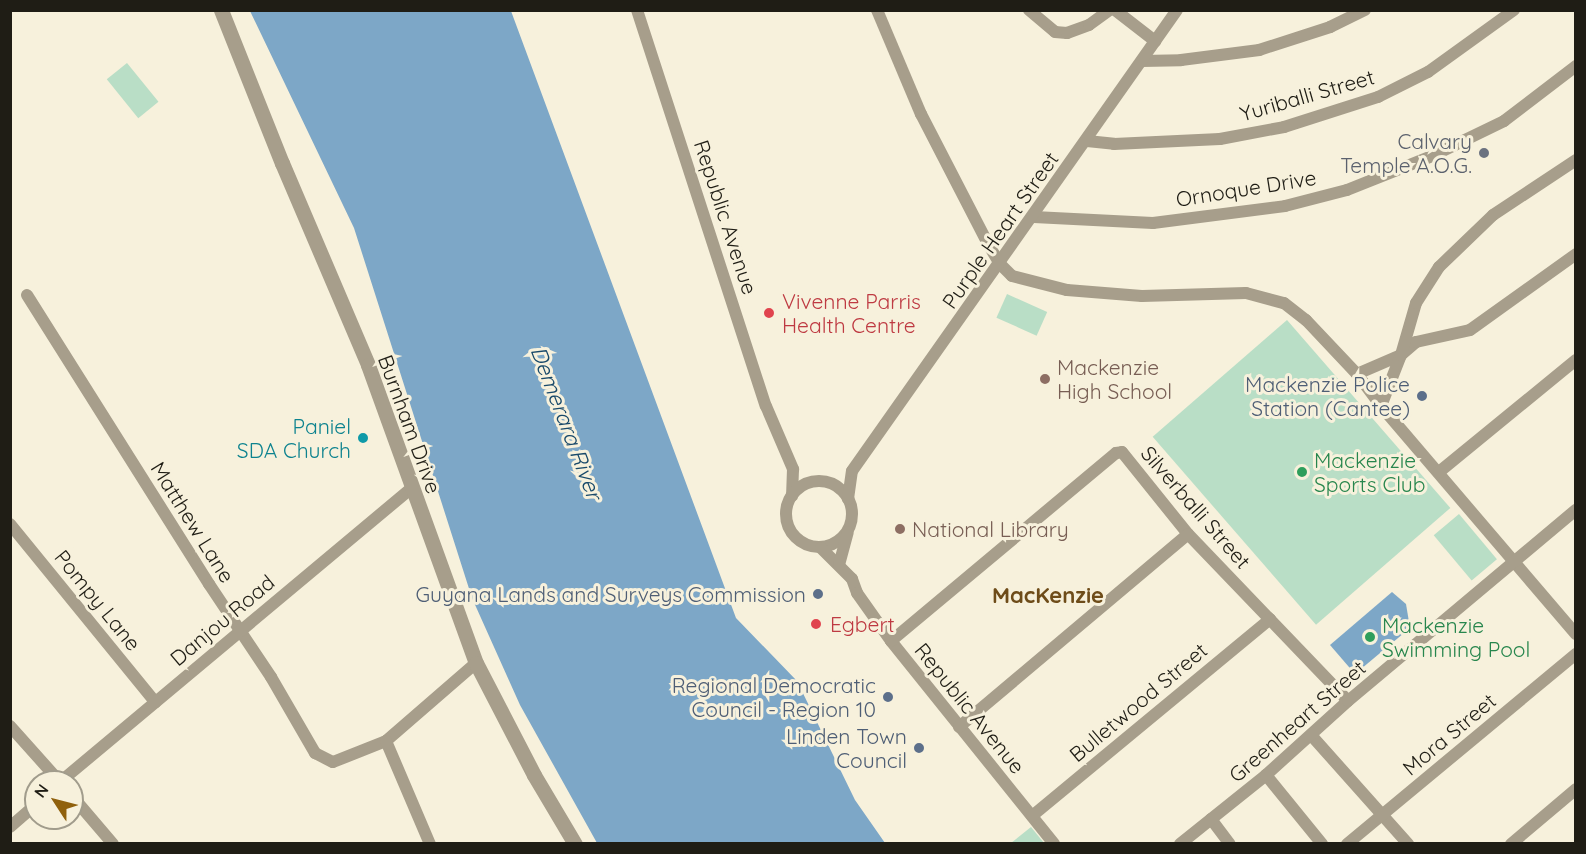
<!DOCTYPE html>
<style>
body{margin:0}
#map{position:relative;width:1586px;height:854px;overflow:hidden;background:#f7f1dc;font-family:Quicksand,sans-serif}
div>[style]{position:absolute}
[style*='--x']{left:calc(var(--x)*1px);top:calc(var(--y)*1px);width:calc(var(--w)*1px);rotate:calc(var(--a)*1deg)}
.green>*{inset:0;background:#b9dec6;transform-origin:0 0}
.water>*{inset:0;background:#7da7c7}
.minor>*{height:12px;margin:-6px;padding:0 6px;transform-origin:6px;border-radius:6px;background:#a79e8b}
.minor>.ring{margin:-6px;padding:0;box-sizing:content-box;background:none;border:12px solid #a79e8b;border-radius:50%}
.tertiary>*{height:15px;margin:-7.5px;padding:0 7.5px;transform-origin:7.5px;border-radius:7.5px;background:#a79e8b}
.dots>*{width:16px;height:16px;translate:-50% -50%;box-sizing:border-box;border:3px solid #f7f1dc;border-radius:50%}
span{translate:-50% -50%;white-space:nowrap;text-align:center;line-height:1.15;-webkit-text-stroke:6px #f7f1dc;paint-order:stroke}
.street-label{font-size:21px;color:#1f1d15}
.worship-label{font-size:21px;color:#5b616d}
.right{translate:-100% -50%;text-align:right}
.health-label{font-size:21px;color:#be3a42}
.left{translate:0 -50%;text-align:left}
.education-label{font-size:21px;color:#785e54}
.service-label{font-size:21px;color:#4e5e75}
.culture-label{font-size:21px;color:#0d838f}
.leisure-label{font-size:21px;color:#27864d}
.water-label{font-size:22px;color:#18496a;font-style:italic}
.neighbourhood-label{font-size:22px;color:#6e4c19;font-weight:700}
.frame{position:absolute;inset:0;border:12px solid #1f1d15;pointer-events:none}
.north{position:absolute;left:24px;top:770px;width:60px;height:60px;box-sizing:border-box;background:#f7f1dc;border:2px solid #a19c8c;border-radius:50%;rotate:306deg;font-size:16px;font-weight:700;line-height:24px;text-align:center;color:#1f1d15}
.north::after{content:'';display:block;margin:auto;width:21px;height:27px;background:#90610d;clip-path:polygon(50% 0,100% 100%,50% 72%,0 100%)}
</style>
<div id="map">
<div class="green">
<i style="left:127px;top:63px;width:50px;height:26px;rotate:51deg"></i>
<i style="left:1007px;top:294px;width:44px;height:26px;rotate:24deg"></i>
<i style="left:1287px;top:320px;width:249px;height:178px;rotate:49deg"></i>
<i style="left:1459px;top:514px;width:59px;height:33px;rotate:50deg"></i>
<i style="clip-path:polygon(1031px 827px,1044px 843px,1011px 843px)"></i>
</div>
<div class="water">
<i style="clip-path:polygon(250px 11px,511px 11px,736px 618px,797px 681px,855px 800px,885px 843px,597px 843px,520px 705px,472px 598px,354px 228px)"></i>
<i style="clip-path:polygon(1392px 592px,1406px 604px,1410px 628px,1355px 674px,1330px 645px)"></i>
</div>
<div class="minor">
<i style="--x:637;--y:10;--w:416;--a:72"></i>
<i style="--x:766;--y:406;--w:69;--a:66.8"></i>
<i style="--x:793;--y:469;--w:27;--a:92"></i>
<i style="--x:877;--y:10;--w:113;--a:67.1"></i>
<i style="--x:921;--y:114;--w:146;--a:62.7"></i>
<i style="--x:988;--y:244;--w:23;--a:59"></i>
<i style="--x:1000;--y:264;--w:17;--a:45"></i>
<i style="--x:1012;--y:276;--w:57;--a:14.3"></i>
<i style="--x:1067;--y:290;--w:75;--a:4.6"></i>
<i style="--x:1142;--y:296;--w:104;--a:-1.7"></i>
<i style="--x:1246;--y:293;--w:39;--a:15"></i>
<i style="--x:1284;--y:303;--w:28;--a:38"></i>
<i style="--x:1306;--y:320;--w:74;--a:46.6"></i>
<i style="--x:1357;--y:374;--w:40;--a:53"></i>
<i style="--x:1381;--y:406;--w:300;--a:49.5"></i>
<i style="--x:1029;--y:10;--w:34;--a:40"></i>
<i style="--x:1055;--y:32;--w:12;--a:5"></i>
<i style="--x:1067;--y:33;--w:23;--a:-20"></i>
<i style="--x:1089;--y:25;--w:26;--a:-36"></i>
<i style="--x:1115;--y:10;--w:51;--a:37.8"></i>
<i style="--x:1142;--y:61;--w:39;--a:-1"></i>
<i style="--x:1181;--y:60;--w:79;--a:-7.3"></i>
<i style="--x:1259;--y:50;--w:75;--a:-17.9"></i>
<i style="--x:1330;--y:27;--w:39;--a:-26"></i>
<i style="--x:1087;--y:141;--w:27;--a:6"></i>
<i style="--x:1114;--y:144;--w:106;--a:-2.7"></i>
<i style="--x:1220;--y:139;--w:65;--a:-10.6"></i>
<i style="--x:1284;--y:127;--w:99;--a:-17.7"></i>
<i style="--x:1378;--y:97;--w:56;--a:-26.6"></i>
<i style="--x:1428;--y:72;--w:106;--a:-35.8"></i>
<i style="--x:1034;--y:217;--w:119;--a:2.9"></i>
<i style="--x:1153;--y:223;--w:133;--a:-7.3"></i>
<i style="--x:1285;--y:206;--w:64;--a:-14.5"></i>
<i style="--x:1347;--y:190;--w:92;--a:-21.8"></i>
<i style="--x:1432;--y:156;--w:80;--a:-25.9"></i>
<i style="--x:1504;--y:121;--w:91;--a:-37.4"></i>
<i style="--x:27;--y:295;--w:342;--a:57.8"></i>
<i style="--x:209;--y:584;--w:112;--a:56.3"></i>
<i style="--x:271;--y:677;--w:88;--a:59.9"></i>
<i style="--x:315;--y:753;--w:20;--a:27"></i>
<i style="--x:333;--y:762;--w:57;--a:-21.6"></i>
<i style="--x:386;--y:741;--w:119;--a:-40.9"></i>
<i style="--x:1357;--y:374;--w:48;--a:-23.4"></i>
<i style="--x:1401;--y:355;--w:20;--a:-41"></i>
<i style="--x:1416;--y:342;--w:55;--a:-12.5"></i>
<i style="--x:1470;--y:330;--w:130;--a:-35.6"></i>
<i style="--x:1381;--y:406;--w:55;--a:-68.6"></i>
<i style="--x:1401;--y:355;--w:54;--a:-73.9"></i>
<i style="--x:1416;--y:303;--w:43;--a:-57.4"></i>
<i style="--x:1439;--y:267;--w:75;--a:-43.9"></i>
<i style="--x:1493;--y:215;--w:100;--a:-33.5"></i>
<i style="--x:1439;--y:472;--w:177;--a:-39.3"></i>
<i class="ring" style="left:786px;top:481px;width:54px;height:54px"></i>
<i style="--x:848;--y:499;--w:28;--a:-82"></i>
<i style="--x:852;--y:471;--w:564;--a:-54.82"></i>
<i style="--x:10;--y:524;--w:230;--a:50.8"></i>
<i style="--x:821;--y:548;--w:44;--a:45"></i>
<i style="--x:852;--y:579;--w:15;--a:70"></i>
<i style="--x:857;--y:593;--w:59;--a:54.7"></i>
<i style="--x:891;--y:641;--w:260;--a:51.2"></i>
<i style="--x:839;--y:565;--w:34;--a:-75"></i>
<i style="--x:891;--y:641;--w:293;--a:-39.9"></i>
<i style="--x:1116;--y:453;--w:6;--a:-9"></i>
<i style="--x:1122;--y:452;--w:105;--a:51.2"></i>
<i style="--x:1188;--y:534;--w:231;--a:46.2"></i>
<i style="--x:10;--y:726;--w:75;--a:48.2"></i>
<i style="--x:959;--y:727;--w:299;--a:-40.1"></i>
<i style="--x:1311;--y:735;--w:146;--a:48.3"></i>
<i style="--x:386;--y:741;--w:112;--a:66.9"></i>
<i style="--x:1266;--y:775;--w:89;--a:50.9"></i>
<i style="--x:60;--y:782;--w:457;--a:-39.9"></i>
<i style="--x:72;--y:796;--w:63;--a:49.5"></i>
<i style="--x:1032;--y:816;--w:309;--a:-39.6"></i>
<i style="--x:1211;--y:819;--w:31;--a:53"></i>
<i style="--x:10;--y:827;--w:35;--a:-41"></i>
<i style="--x:1180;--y:844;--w:110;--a:-38.7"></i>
<i style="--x:1266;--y:775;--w:110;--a:-42.1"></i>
<i style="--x:1348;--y:701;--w:297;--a:-40"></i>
<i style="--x:1347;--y:844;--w:298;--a:-39.7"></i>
<i style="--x:1511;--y:844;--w:85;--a:-40.2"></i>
</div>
<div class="tertiary">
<i style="--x:221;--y:10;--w:165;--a:68.3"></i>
<i style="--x:282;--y:163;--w:220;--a:66.9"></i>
<i style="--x:368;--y:365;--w:317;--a:70.1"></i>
<i style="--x:476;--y:663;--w:126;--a:62.6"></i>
<i style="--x:534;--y:775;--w:80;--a:59.3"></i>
</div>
<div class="dots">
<i style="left:1484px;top:153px;background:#6b7280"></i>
<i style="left:769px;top:313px;background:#e0444e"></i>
<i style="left:1045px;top:379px;background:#8d6e63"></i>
<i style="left:1422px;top:396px;background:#5c6f8a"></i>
<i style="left:363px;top:438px;background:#0f9aa8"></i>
<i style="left:1302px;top:472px;background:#2e9e5b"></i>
<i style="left:900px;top:529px;background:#8d6e63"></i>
<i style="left:818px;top:594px;background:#5c6f8a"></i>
<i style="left:816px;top:624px;background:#e0444e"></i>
<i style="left:1370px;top:637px;background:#2e9e5b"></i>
<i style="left:888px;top:697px;background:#5c6f8a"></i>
<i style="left:919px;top:748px;background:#5c6f8a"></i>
</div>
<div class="street-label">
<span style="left:1307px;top:95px;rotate:-16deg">Yuriballi Street</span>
<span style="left:1246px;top:188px;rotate:-9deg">Ornoque Drive</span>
<span style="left:726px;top:217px;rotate:72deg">Republic Avenue</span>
<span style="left:1000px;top:230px;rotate:-55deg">Purple Heart Street</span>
<span style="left:410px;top:424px;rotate:70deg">Burnham Drive</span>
<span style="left:1196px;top:507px;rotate:49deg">Silverballi Street</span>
<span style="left:193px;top:522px;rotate:58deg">Matthew Lane</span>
<span style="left:98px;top:600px;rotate:51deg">Pompy Lane</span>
<span style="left:222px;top:620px;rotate:-40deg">Danjou Road</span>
<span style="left:1138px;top:702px;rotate:-40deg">Bulletwood Street</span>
<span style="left:970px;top:708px;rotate:51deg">Republic Avenue</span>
<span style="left:1297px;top:721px;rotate:-41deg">Greenheart Street</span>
<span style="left:1449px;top:734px;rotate:-40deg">Mora Street</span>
</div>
<div class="worship-label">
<span class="right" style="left:1472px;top:153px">Calvary<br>Temple A.O.G.</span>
</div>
<div class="health-label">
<span class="left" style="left:782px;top:313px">Vivenne Parris<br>Health Centre</span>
<span class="left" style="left:830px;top:624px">Egbert</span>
</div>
<div class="education-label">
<span class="left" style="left:1057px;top:379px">Mackenzie<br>High School</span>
<span class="left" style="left:912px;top:529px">National Library</span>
</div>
<div class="service-label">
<span class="right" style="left:1410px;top:396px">Mackenzie Police<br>Station (Cantee)</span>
<span class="right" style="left:806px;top:594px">Guyana Lands and Surveys Commission</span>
<span class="right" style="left:876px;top:697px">Regional Democratic<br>Council - Region 10</span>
<span class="right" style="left:907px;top:748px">Linden Town<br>Council</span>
</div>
<div class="culture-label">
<span class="right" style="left:351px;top:438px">Paniel<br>SDA Church</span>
</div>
<div class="leisure-label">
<span class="left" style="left:1314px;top:472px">Mackenzie<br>Sports Club</span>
<span class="left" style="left:1382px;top:637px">Mackenzie<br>Swimming Pool</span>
</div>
<div class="water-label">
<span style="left:566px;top:423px;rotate:69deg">Demerara River</span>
</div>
<div class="neighbourhood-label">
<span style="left:1048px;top:596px">MacKenzie</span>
</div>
<div class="frame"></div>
<div class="north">N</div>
</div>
